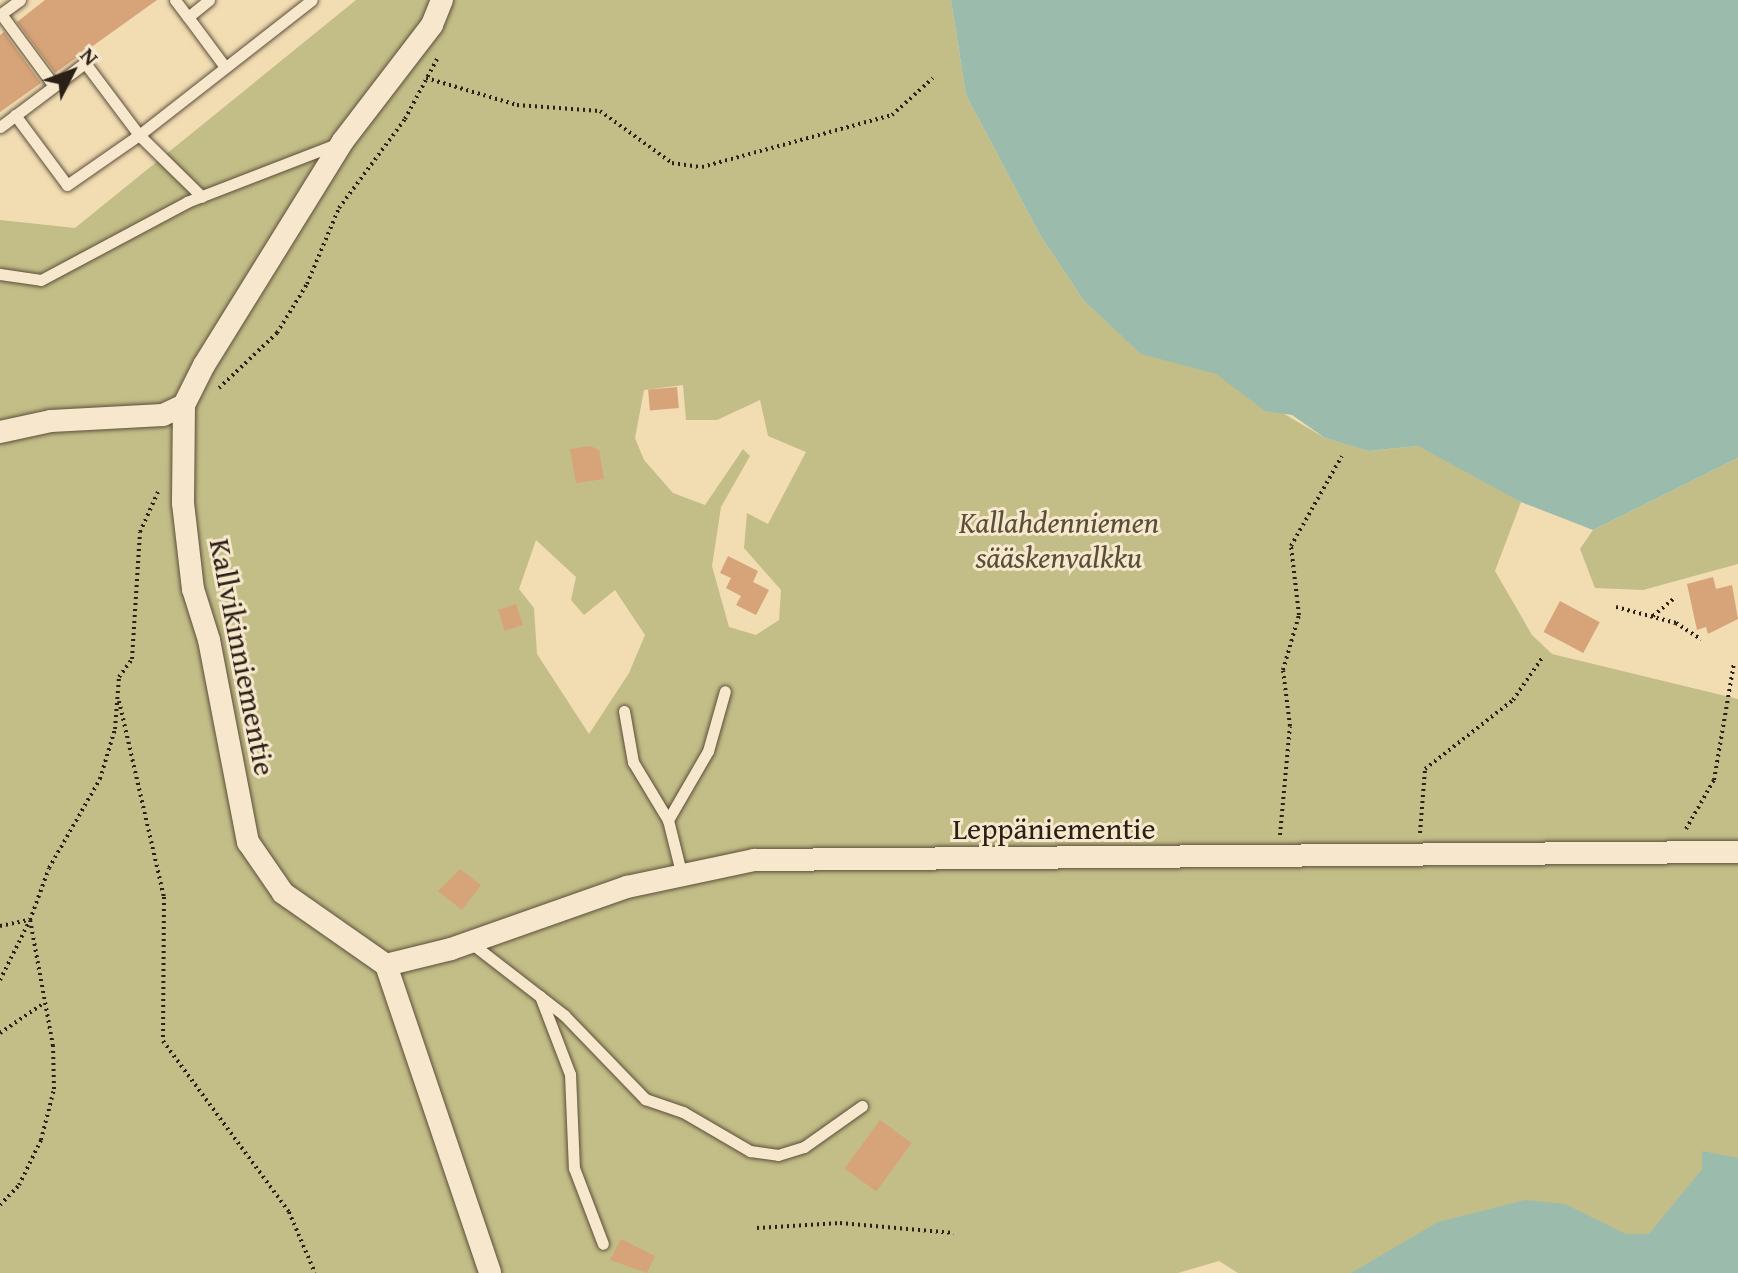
<!DOCTYPE html>
<meta charset="utf-8">
<style>
body{margin:0}
#map{position:relative;width:1738px;height:1273px;overflow:hidden;background:#f2dcb2;font-family:"Gentium Book Plus",serif}
div>[style]{position:absolute}
[style*='--x']{left:calc(var(--x)*1px);top:calc(var(--y)*1px);width:calc(var(--w)*1px);rotate:calc(var(--a)*1deg)}
.green>*{inset:0;background:#c3be87}
.water>*{inset:0;background:#9bbcad}
.building>*{inset:0;background:#d7a378;transform-origin:0 0}
.path>*{height:4px;margin-top:-2px;transform-origin:0;background:repeating-linear-gradient(90deg,#2a2016 0 2px,transparent 0 6px)}
.roads{filter:drop-shadow(0 0 2px #5c4f3d) drop-shadow(0 0 2px #5c4f3d)}
.lane>*{height:11px;margin:-5.5px;padding:0 5.5px;transform-origin:5.5px;border-radius:5.5px;background:#f7e8cd}
.street>*{height:22px;margin:-11px;padding:0 11px;transform-origin:11px;border-radius:11px;background:#f7e8cd}
span{translate:-50% -50%;white-space:nowrap;text-align:center;line-height:1.15;-webkit-text-stroke:6px #f7e8cd;paint-order:stroke}
.park-label{font-size:30px;color:#584f38;font-style:italic}
.street-label{font-size:30px;color:#2a2016}
.north{position:absolute;left:32px;top:32px;width:80px;height:80px;-webkit-text-stroke:6px #f7e8cd;paint-order:stroke;rotate:48deg;font-size:22px;font-weight:700;line-height:32px;text-align:center;color:#2a2016}
.north::after{content:'';display:block;margin:auto;width:28px;height:36px;background:#2a2016;clip-path:polygon(50% 0,100% 100%,50% 72%,0 100%)}
</style>
<div id="map">
<div class="green">
<i style="clip-path:polygon(evenodd,356px 0,951px 0,966px 95px,1040px 235px,1084px 301px,1122px 336px,1137px 348px,1208px 369px,1325px 438px,1368px 451px,1418px 446px,1498px 487px,1521px 502px,1495px 571px,1532px 635px,1552px 654px,1738px 699px,1738px 1273px,1238px 1273px,1219px 1261px,1178px 1273px,0 1273px,0 220px,75px 228px,356px 0,683px 385px,686px 420px,717px 420px,760px 400px,768px 436px,806px 452px,768px 524px,747px 513px,744px 548px,781px 590px,779px 620px,756px 635px,729px 627px,712px 566px,721px 507px,750px 456px,743px 449px,705px 505px,673px 493px,644px 460px,635px 438px,644px 390px,683px 385px,356px 0,536px 540px,576px 577px,571px 600px,584px 615px,615px 590px,645px 635px,629px 673px,589px 734px,537px 654px,534px 608px,519px 589px,536px 540px)"></i>
<i style="clip-path:polygon(1738px 458px,1738px 564px,1643px 590px,1595px 588px,1580px 549px,1593px 530px)"></i>
</div>
<div class="water">
<i style="clip-path:polygon(951px 0,1738px 0,1738px 458px,1593px 530px,1521px 502px,1418px 446px,1368px 451px,1325px 438px,1292px 415px,1265px 411px,1216px 374px,1141px 354px,1084px 301px,1040px 235px,966px 95px)"></i>
<i style="clip-path:polygon(1702px 1151px,1738px 1158px,1738px 1273px,1351px 1273px,1438px 1222px,1525px 1200px,1565px 1204px,1626px 1234px,1649px 1234px,1702px 1169px)"></i>
</div>
<div class="building">
<i style="clip-path:polygon(45px 0,157px 0,55px 73px,17px 22px)"></i>
<i style="clip-path:polygon(4px 32px,41px 83px,0 112px,0 35px)"></i>
<i style="left:677px;top:387px;width:21px;height:29px;rotate:85deg"></i>
<i style="clip-path:polygon(590px 446px,599px 450px,604px 479px,576px 483px,570px 449px)"></i>
<i style="clip-path:polygon(728px 556px,758px 571px,753px 582px,769px 590px,756px 615px,736px 605px,741px 596px,726px 588px,731px 578px,720px 573px)"></i>
<i style="clip-path:polygon(1713px 577px,1716px 589px,1732px 585px,1738px 619px,1708px 634px,1706px 627px,1697px 630px,1687px 584px)"></i>
<i style="left:1560px;top:601px;width:45px;height:35px;rotate:28deg"></i>
<i style="left:516px;top:604px;width:22px;height:19px;rotate:72deg"></i>
<i style="clip-path:polygon(460px 869px,481px 885px,462px 910px,438px 891px)"></i>
<i style="left:880px;top:1120px;width:39px;height:60px;rotate:36deg"></i>
<i style="clip-path:polygon(621px 1239px,655px 1256px,647px 1273px,610px 1260px)"></i>
</div>
<div class="path">
<i style="--x:426;--y:78;--w:95;--a:16.5"></i>
<i style="--x:517;--y:105;--w:83;--a:4.1"></i>
<i style="--x:600;--y:111;--w:89;--a:35.8"></i>
<i style="--x:672;--y:163;--w:30;--a:8"></i>
<i style="--x:702;--y:167;--w:197;--a:-15.3"></i>
<i style="--x:892;--y:115;--w:55;--a:-42.1"></i>
<i style="--x:219;--y:388;--w:80;--a:-43.5"></i>
<i style="--x:277;--y:333;--w:57;--a:-58.5"></i>
<i style="--x:307;--y:284;--w:82;--a:-67.2"></i>
<i style="--x:339;--y:208;--w:111;--a:-53.4"></i>
<i style="--x:405;--y:119;--w:68;--a:-61.9"></i>
<i style="--x:1616;--y:607;--w:62;--a:14.9"></i>
<i style="--x:1676;--y:623;--w:30;--a:33"></i>
<i style="--x:1653;--y:616;--w:30;--a:-40"></i>
<i style="--x:119;--y:701;--w:201;--a:77.1"></i>
<i style="--x:164;--y:897;--w:144;--a:90.4"></i>
<i style="--x:163;--y:1041;--w:212;--a:53.6"></i>
<i style="--x:289;--y:1212;--w:66;--a:66.9"></i>
<i style="--x:1686;--y:829;--w:56;--a:-60.3"></i>
<i style="--x:1714;--y:780;--w:119;--a:-80.3"></i>
<i style="--x:1420;--y:833;--w:64;--a:-85.5"></i>
<i style="--x:1425;--y:769;--w:112;--a:-38.1"></i>
<i style="--x:1513;--y:700;--w:51;--a:-55.4"></i>
<i style="--x:1280;--y:835;--w:109;--a:-84.8"></i>
<i style="--x:1290;--y:726;--w:56;--a:-97.1"></i>
<i style="--x:1283;--y:670;--w:57;--a:-73.8"></i>
<i style="--x:1299;--y:615;--w:69;--a:-96.6"></i>
<i style="--x:1291;--y:546;--w:103;--a:-60.5"></i>
<i style="--x:0;--y:926;--w:30;--a:-12"></i>
<i style="--x:0;--y:980;--w:65;--a:-63.4"></i>
<i style="--x:0;--y:1033;--w:53;--a:-34.3"></i>
<i style="--x:0;--y:1205;--w:28;--a:-46"></i>
<i style="--x:19;--y:1185;--w:50;--a:-63.9"></i>
<i style="--x:41;--y:1140;--w:53;--a:-75.7"></i>
<i style="--x:54;--y:1089;--w:43;--a:-91.3"></i>
<i style="--x:53;--y:1046;--w:128;--a:-100.3"></i>
<i style="--x:30;--y:920;--w:55;--a:-69.9"></i>
<i style="--x:49;--y:868;--w:103;--a:-60.2"></i>
<i style="--x:100;--y:779;--w:52;--a:-73.3"></i>
<i style="--x:115;--y:729;--w:52;--a:-85.6"></i>
<i style="--x:119;--y:677;--w:22;--a:-54"></i>
<i style="--x:132;--y:659;--w:127;--a:-86.4"></i>
<i style="--x:140;--y:532;--w:44;--a:-65.8"></i>
<i style="--x:757;--y:1228;--w:83;--a:-3.4"></i>
<i style="--x:840;--y:1223;--w:114;--a:5"></i>
</div>
<div class="roads">
<div class="lane">
<i style="--x:20;--y:0;--w:24;--a:144"></i>
<i style="--x:1;--y:14;--w:89;--a:53.6"></i>
<i style="--x:175;--y:0;--w:21;--a:53"></i>
<i style="--x:209;--y:0;--w:27;--a:141"></i>
<i style="--x:188;--y:17;--w:62;--a:53.5"></i>
<i style="--x:15;--y:115;--w:87;--a:53.4"></i>
<i style="--x:67;--y:185;--w:88;--a:-34.8"></i>
<i style="--x:139;--y:135;--w:88;--a:44.5"></i>
<i style="--x:0;--y:127;--w:106;--a:-37"></i>
<i style="--x:85;--y:63;--w:90;--a:53.1"></i>
<i style="--x:139;--y:135;--w:219;--a:-38"></i>
<i style="--x:0;--y:274;--w:41;--a:8.3"></i>
<i style="--x:41;--y:280;--w:166;--a:-28.1"></i>
<i style="--x:187;--y:202;--w:163;--a:-21.2"></i>
<i style="--x:624;--y:711;--w:52;--a:80"></i>
<i style="--x:633;--y:762;--w:68;--a:58.9"></i>
<i style="--x:668;--y:820;--w:58;--a:76"></i>
<i style="--x:668;--y:820;--w:80;--a:-59.9"></i>
<i style="--x:708;--y:751;--w:62;--a:-74.2"></i>
<i style="--x:471;--y:943;--w:118;--a:37.7"></i>
<i style="--x:564;--y:1015;--w:117;--a:46"></i>
<i style="--x:645;--y:1099;--w:40;--a:18.9"></i>
<i style="--x:683;--y:1112;--w:78;--a:30.2"></i>
<i style="--x:750;--y:1151;--w:28;--a:8"></i>
<i style="--x:778;--y:1155;--w:27;--a:-17"></i>
<i style="--x:804;--y:1147;--w:71;--a:-35.3"></i>
<i style="--x:540;--y:996;--w:84;--a:69"></i>
<i style="--x:570;--y:1074;--w:94;--a:87.6"></i>
<i style="--x:574;--y:1168;--w:81;--a:69.1"></i>
</div>
<div class="street">
<i style="--x:442;--y:0;--w:27;--a:112"></i>
<i style="--x:432;--y:25;--w:146;--a:127.5"></i>
<i style="--x:343;--y:141;--w:264;--a:121.8"></i>
<i style="--x:204;--y:365;--w:45;--a:116.6"></i>
<i style="--x:184;--y:405;--w:98;--a:90.6"></i>
<i style="--x:183;--y:503;--w:87;--a:83.4"></i>
<i style="--x:193;--y:589;--w:53;--a:72.6"></i>
<i style="--x:209;--y:640;--w:206;--a:79.1"></i>
<i style="--x:248;--y:842;--w:62;--a:55.5"></i>
<i style="--x:283;--y:893;--w:126;--a:35"></i>
<i style="--x:386;--y:965;--w:325;--a:71.3"></i>
<i style="--x:0;--y:432;--w:52;--a:-12.2"></i>
<i style="--x:51;--y:421;--w:112;--a:-3.1"></i>
<i style="--x:163;--y:415;--w:23;--a:-25"></i>
<i style="--x:386;--y:965;--w:67;--a:-13.8"></i>
<i style="--x:451;--y:949;--w:187;--a:-19.4"></i>
<i style="--x:627;--y:887;--w:130;--a:-12"></i>
<i style="--x:754;--y:860;--w:984;--a:-0.47"></i>
</div>
</div>
<div class="park-label">
<span style="left:1059px;top:539px">Kallahdenniemen<br>sääskenvalkku</span>
</div>
<div class="street-label">
<span style="left:243px;top:657px;rotate:79deg">Kallvikinniementie</span>
<span style="left:1054px;top:828px">Leppäniementie</span>
</div>
<div class="north">N</div>
</div>
